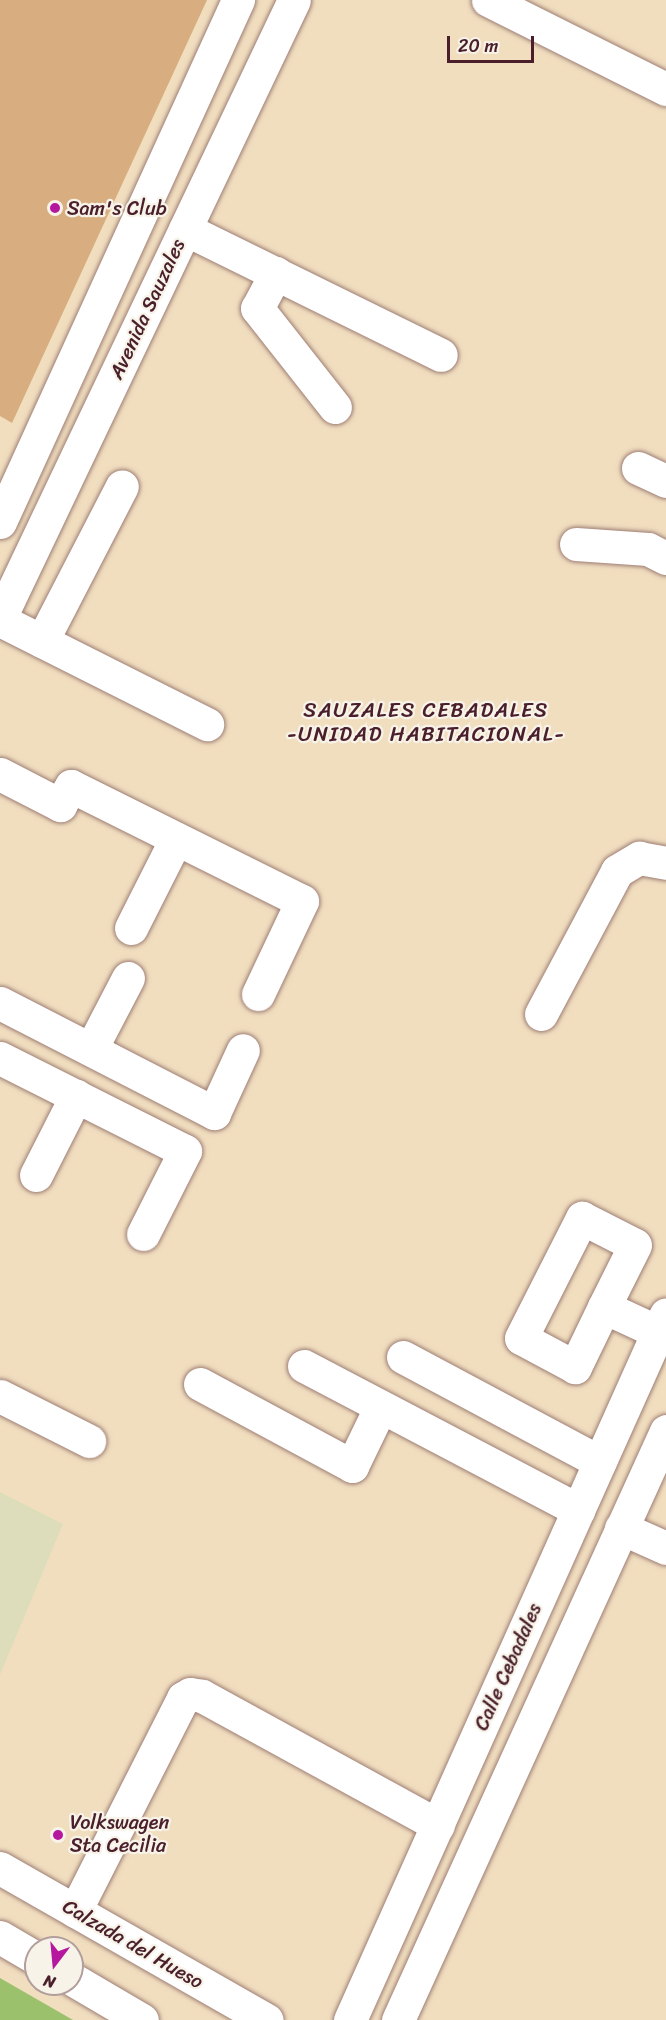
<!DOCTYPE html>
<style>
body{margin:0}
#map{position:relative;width:666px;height:2020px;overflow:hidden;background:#f1debf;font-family:Sriracha,sans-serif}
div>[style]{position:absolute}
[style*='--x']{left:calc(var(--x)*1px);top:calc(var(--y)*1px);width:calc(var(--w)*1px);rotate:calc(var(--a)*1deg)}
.built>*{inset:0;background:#deddbb}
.green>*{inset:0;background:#9cc16c}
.building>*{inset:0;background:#d8ad80}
.roads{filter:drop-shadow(0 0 2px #9e7e75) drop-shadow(0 0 2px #9e7e75)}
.minor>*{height:33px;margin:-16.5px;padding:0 16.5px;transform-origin:16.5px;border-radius:16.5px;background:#fff}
.major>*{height:33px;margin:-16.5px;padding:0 16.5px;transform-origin:16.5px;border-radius:16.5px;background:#fff}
.dots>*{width:16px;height:16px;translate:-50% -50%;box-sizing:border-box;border:3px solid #f7f3e8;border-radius:50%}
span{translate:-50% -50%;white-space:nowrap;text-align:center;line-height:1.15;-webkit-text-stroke:4.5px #f7f3e8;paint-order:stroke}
.poi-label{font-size:20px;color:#4a1f2b}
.left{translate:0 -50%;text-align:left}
.street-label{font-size:20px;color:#4a1f2b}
.neighbourhood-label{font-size:21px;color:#4a1f2b;letter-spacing:1.5px}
.north{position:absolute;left:24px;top:1936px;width:60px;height:60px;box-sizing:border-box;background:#f7f3e8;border:2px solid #b29e9c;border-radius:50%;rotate:196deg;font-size:16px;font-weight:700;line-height:24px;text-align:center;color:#4a1f2b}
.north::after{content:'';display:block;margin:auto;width:21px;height:27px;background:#b5179e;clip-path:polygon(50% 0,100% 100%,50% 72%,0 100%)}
.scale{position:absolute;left:447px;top:36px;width:87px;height:27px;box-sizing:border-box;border:3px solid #4a1f2b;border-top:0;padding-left:8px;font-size:18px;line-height:21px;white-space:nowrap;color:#4a1f2b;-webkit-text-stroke:4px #f7f3e8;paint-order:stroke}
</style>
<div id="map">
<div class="built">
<i style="clip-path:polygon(0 1492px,63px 1524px,0 1675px)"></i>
</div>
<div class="green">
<i style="clip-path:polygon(0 1978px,73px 2020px,0 2020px)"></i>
</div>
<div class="building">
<i style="clip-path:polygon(0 0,207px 0,12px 423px,0 416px)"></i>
</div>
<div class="roads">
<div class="minor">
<i style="--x:488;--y:0;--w:199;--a:26.6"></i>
<i style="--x:185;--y:229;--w:285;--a:26.2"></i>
<i style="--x:276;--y:273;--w:40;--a:118"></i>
<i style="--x:257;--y:308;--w:126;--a:51.8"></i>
<i style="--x:638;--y:468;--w:31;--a:25"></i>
<i style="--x:0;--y:522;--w:574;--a:-65.49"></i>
<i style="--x:576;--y:544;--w:72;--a:4"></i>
<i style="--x:648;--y:549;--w:20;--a:27"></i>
<i style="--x:0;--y:618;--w:684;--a:-64.56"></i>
<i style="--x:0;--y:620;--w:232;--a:26.7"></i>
<i style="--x:42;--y:641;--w:174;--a:-62.7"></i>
<i style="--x:0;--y:774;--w:68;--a:27.3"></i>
<i style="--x:60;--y:805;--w:22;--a:-60"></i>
<i style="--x:71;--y:786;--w:258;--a:26.5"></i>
<i style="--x:302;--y:901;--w:103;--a:115.3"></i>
<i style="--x:131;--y:928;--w:100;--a:-63.2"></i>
<i style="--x:0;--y:1003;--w:241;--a:27.2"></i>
<i style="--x:214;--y:1113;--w:69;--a:-65.3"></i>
<i style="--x:541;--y:1014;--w:162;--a:-62"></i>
<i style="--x:617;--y:871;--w:26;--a:-31"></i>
<i style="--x:639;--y:858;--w:27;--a:10"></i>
<i style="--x:91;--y:1049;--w:80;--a:-62.5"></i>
<i style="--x:0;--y:1058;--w:207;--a:26.7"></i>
<i style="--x:185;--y:1151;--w:93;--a:116.8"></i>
<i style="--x:36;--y:1175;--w:89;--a:-63.1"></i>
<i style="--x:604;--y:1307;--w:67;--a:115.8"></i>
<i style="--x:575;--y:1367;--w:61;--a:-151.8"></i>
<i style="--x:521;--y:1338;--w:135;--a:-63.1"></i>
<i style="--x:582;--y:1218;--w:59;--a:27"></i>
<i style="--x:635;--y:1245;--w:69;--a:116.6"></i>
<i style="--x:604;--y:1307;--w:60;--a:24.8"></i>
<i style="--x:403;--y:1357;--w:223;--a:28.1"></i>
<i style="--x:304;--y:1366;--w:310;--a:27.7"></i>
<i style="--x:200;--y:1384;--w:173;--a:28.3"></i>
<i style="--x:352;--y:1466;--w:64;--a:-64.2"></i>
<i style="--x:0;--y:1396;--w:100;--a:26.8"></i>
<i style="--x:621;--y:1528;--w:49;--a:24"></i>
<i style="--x:75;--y:1911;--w:239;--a:-63.1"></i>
<i style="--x:183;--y:1698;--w:8;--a:-30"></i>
<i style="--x:190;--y:1694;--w:12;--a:9"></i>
<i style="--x:202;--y:1696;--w:269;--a:28.7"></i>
<i style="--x:350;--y:2020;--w:773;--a:-65.89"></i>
<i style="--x:398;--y:2020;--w:647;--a:-65.53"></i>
</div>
<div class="major">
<i style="--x:0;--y:1868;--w:307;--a:29.7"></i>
<i style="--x:0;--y:1937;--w:42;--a:30.3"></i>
<i style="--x:72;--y:1979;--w:81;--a:30.4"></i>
</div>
</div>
<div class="dots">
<i style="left:55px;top:208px;background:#b5179e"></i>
<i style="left:58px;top:1835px;background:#b5179e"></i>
</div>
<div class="poi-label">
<span class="left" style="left:67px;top:208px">Sam's Club</span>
<span class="left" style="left:70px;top:1834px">Volkswagen<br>Sta Cecilia</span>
</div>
<div class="street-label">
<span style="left:147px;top:309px;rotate:-65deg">Avenida Sauzales</span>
<span style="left:508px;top:1667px;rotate:-66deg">Calle Cebadales</span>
<span style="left:133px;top:1944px;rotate:30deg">Calzada del Hueso</span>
</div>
<div class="neighbourhood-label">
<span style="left:426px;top:722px">SAUZALES CEBADALES<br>-UNIDAD HABITACIONAL-</span>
</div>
<div class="north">N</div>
<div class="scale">20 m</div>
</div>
